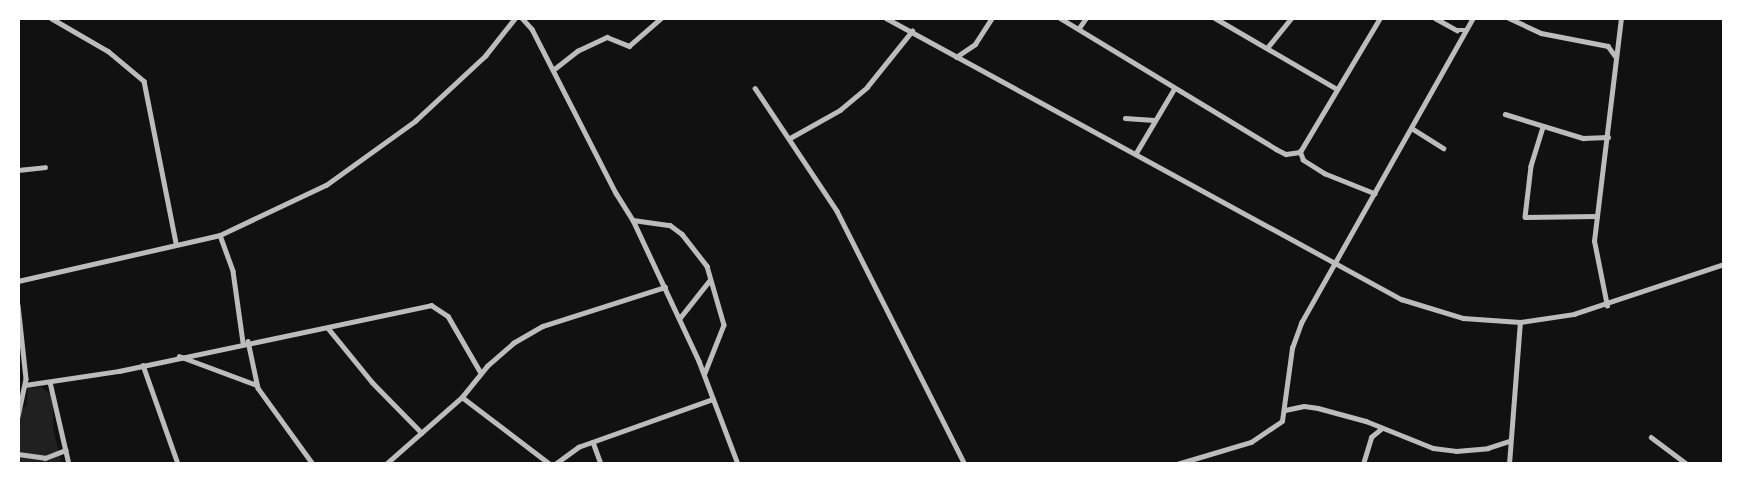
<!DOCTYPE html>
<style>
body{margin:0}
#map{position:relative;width:1742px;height:482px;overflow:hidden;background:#111;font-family:Barlow,sans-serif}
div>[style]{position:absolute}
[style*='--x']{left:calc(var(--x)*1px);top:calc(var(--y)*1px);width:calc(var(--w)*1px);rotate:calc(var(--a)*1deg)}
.green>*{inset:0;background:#202020}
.minor>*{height:4.5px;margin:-2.25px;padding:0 2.25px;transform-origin:2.25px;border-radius:2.25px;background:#bcbcbc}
span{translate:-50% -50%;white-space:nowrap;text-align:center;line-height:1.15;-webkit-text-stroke:4.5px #fff;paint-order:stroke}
.frame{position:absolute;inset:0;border:20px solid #fff;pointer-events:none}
</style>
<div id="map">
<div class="green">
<i style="clip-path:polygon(41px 387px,53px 396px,53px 429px,62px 464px,18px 464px,18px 412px,27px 405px,28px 388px)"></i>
</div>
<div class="minor">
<i style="--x:51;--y:18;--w:66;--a:30.1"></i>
<i style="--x:108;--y:51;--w:47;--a:39.8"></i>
<i style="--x:144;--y:81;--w:164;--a:78.8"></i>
<i style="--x:522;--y:18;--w:15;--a:48"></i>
<i style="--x:532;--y:29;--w:184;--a:62.9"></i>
<i style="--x:616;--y:193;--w:32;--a:58"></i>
<i style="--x:633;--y:220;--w:156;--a:64.9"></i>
<i style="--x:699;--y:361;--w:110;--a:69.3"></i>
<i style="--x:886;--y:18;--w:587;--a:28.62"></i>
<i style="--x:1401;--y:299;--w:65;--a:17"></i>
<i style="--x:1463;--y:318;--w:57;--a:4"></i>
<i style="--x:1520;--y:322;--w:55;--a:-8.4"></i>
<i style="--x:1574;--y:314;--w:158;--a:-18.4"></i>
<i style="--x:1060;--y:18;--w:253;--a:31.2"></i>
<i style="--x:1276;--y:149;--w:11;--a:27"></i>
<i style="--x:1286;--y:154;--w:14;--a:-8"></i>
<i style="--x:1215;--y:18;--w:141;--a:30.2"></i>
<i style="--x:1435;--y:18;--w:25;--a:29"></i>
<i style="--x:1457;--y:30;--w:9;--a:0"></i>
<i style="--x:1509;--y:18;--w:35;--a:25"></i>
<i style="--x:1541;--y:33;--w:68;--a:11"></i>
<i style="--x:1608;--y:46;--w:14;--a:54"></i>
<i style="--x:1079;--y:28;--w:12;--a:-55"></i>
<i style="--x:1267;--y:48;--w:38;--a:-51"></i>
<i style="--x:956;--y:57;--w:23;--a:-34"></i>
<i style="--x:975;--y:44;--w:31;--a:-57"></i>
<i style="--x:553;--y:70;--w:31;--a:-38"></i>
<i style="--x:577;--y:51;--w:33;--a:-25"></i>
<i style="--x:607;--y:37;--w:24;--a:22"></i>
<i style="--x:629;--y:46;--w:43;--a:-41.2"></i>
<i style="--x:755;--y:88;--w:148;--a:56.3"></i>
<i style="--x:837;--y:211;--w:284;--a:63.2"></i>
<i style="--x:1505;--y:114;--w:82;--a:17.1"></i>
<i style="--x:1583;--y:138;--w:25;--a:-2"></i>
<i style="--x:1125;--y:118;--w:29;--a:4"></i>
<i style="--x:1543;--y:127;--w:41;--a:107.1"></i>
<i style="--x:1531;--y:166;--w:51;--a:96.7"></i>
<i style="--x:1525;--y:217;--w:72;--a:-0.8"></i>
<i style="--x:1413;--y:129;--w:36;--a:32"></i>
<i style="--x:790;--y:138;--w:57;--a:-29.2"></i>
<i style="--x:840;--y:110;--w:35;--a:-40"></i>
<i style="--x:867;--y:87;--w:72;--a:-51.2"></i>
<i style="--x:1136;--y:153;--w:74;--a:-59.3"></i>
<i style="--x:18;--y:170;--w:27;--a:-6"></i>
<i style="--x:1375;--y:194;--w:54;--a:-158.2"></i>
<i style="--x:1325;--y:174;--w:26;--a:-148"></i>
<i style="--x:1303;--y:160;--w:9;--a:-111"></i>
<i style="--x:1300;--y:152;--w:156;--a:-59.2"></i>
<i style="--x:633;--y:220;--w:37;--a:8"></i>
<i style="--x:670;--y:225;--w:15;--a:37"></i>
<i style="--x:682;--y:234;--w:41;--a:52"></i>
<i style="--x:707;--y:266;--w:61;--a:73.9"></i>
<i style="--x:724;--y:325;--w:52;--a:111.6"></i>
<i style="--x:220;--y:235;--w:38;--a:70"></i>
<i style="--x:233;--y:271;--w:72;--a:82"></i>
<i style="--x:18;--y:281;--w:207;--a:-12.8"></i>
<i style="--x:220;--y:235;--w:117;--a:-25.3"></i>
<i style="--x:326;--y:185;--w:110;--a:-35.7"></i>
<i style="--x:415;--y:121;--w:96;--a:-42.9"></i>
<i style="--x:485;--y:56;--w:48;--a:-51.7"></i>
<i style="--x:18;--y:305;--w:74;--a:83.8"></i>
<i style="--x:26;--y:379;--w:38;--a:102"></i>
<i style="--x:1607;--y:306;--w:66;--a:-101.3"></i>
<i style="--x:1594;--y:241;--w:225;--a:-83.1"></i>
<i style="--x:679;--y:319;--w:48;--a:-51.7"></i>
<i style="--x:328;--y:328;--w:70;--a:50.8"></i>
<i style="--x:372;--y:382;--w:71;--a:45.6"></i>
<i style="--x:248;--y:341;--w:48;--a:78"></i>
<i style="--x:258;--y:388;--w:94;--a:54.1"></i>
<i style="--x:179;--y:356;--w:83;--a:20.4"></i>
<i style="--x:143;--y:365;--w:105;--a:70.5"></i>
<i style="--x:50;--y:382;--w:84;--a:77"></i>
<i style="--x:25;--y:385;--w:95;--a:-8.5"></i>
<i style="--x:119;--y:371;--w:319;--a:-11.9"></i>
<i style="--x:431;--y:305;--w:20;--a:33"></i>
<i style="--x:448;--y:316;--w:66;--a:59.9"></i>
<i style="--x:462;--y:397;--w:111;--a:37.3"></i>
<i style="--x:1285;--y:410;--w:19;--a:-12"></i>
<i style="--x:1304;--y:406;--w:14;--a:8"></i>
<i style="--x:1318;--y:408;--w:50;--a:15.2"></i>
<i style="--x:1366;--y:421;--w:72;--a:21.9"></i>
<i style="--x:1433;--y:448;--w:23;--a:7"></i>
<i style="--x:1456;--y:451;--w:32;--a:-5"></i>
<i style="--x:1488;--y:448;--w:23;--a:-18"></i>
<i style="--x:1651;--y:437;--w:45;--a:36.9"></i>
<i style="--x:593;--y:442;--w:23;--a:70"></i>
<i style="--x:18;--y:454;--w:27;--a:8"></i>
<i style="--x:45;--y:458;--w:22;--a:-21"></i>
<i style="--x:386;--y:464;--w:101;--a:-41.4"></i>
<i style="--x:462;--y:397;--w:40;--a:-51"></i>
<i style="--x:487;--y:366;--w:35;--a:-41"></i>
<i style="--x:513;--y:343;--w:34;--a:-30"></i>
<i style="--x:543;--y:326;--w:128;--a:-17.7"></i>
<i style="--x:555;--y:464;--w:29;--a:-36"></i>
<i style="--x:578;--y:447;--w:143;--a:-19.6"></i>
<i style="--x:1177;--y:464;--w:77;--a:-16.6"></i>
<i style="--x:1251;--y:442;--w:37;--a:-34"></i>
<i style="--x:1282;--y:421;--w:74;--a:-82.2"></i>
<i style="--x:1292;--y:348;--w:27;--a:-70"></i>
<i style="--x:1301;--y:323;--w:350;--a:-60.6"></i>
<i style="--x:1363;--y:464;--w:28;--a:-73"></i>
<i style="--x:1371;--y:437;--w:14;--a:-39"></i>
<i style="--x:1509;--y:464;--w:142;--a:-85.6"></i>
</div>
<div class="frame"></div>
</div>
